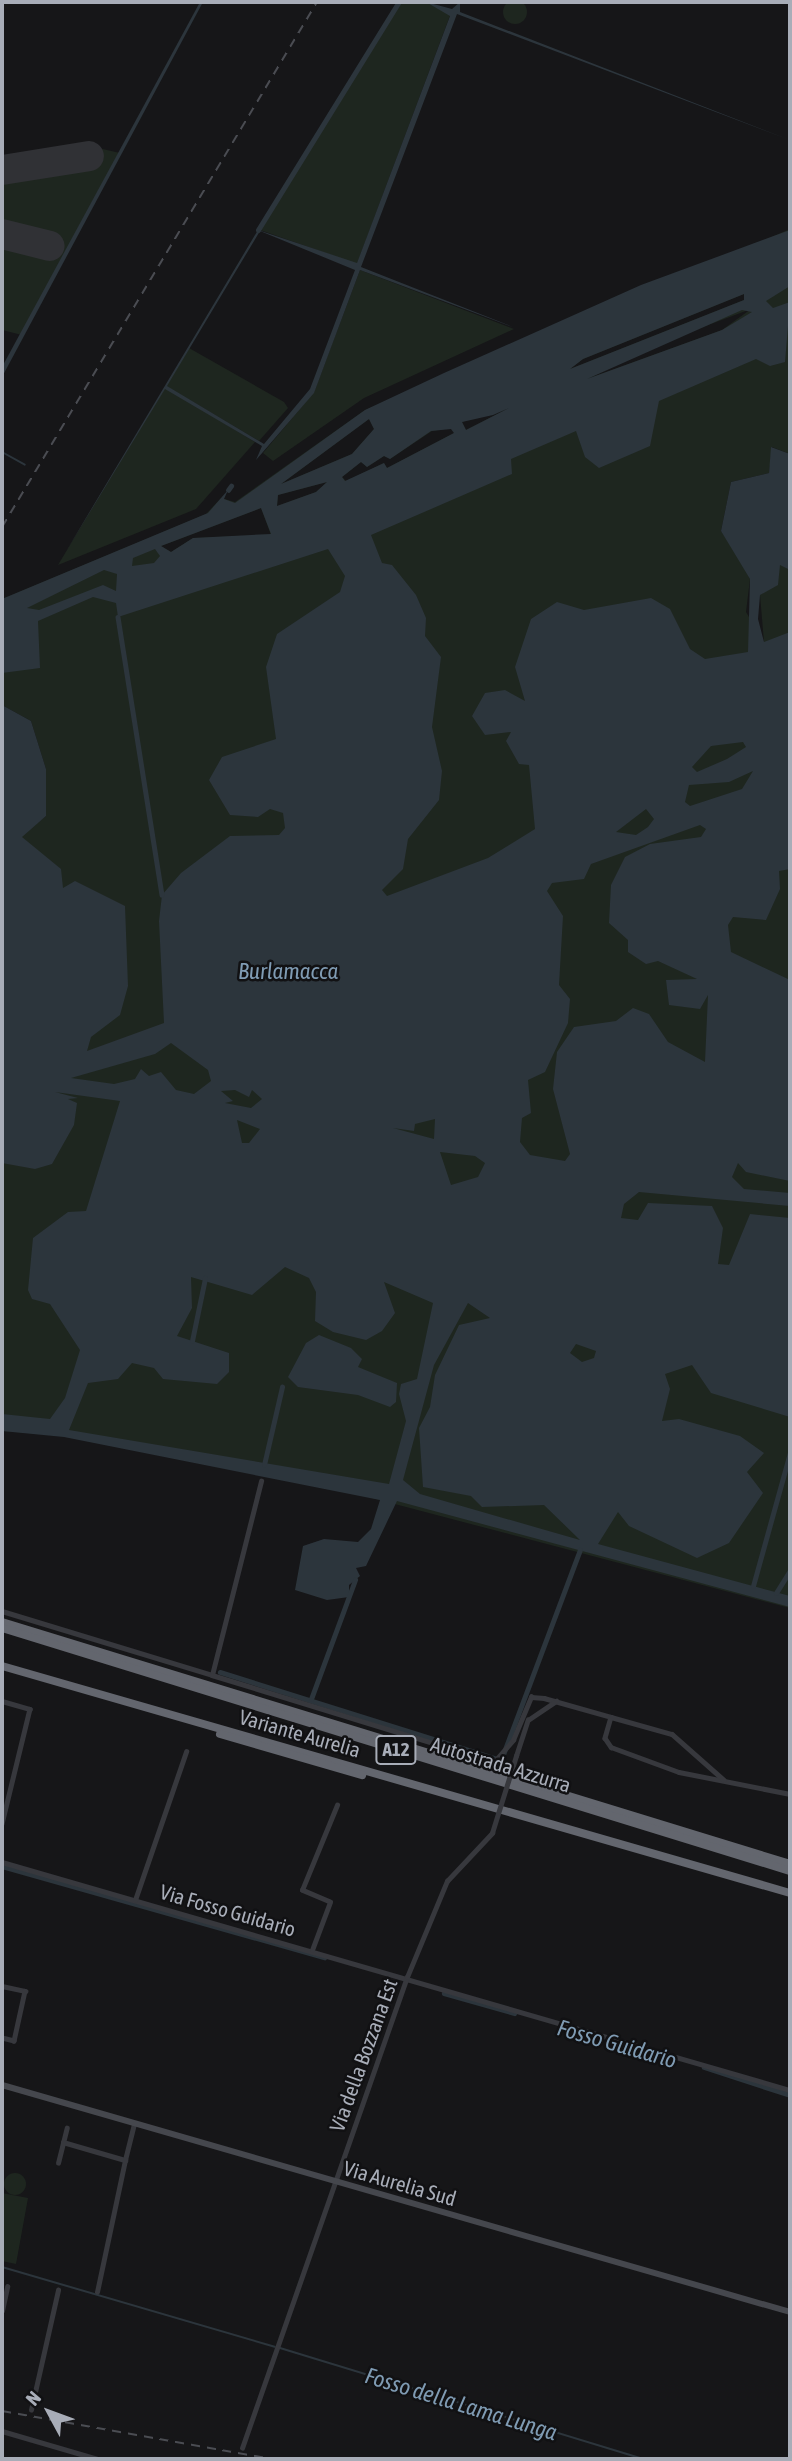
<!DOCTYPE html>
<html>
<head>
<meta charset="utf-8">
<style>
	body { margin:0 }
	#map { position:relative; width:792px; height:2461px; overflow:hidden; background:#161618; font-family:"Asap Condensed",sans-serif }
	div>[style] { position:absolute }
	.green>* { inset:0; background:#1e261f }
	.round { border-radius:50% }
	.water>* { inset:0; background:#2c353c }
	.stream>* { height:2px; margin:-1px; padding:0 1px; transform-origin:1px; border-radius:1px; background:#2c353c }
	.canal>* { height:4.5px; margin:-2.25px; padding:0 2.25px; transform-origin:2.25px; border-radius:2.25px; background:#2c353c }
	.runway>* { height:30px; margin:-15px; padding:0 15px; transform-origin:15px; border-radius:15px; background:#303135 }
	.street>* { height:4.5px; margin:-2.25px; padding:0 2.25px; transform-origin:2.25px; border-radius:2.25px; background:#37383d }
	.secondary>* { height:6px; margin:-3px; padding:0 3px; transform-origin:3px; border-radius:3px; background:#45474d }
	.highway>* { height:8px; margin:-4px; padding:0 4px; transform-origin:4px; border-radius:4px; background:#63666e }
	.rail>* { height:2px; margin-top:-1px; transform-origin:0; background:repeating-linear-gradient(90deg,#4a4c52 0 9px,transparent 0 16px) }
	.street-bridge>* { height:4.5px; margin:-2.25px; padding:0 2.25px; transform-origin:2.25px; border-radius:2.25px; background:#37383d }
	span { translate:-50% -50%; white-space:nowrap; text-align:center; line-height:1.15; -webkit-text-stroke:5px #111113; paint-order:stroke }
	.shield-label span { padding:2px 5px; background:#111113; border:2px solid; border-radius:5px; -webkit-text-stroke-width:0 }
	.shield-label { font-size:19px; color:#a8adb8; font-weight:700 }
	.street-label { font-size:21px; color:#a8adb8 }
	.water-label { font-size:23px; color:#7f9bb3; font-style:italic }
	.frame { position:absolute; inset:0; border:4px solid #a8adb8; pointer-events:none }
	.north { position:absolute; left:14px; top:2377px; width:70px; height:70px; -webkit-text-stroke:5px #111113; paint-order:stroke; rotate:311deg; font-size:19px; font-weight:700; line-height:28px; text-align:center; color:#a8adb8 }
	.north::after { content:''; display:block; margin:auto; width:24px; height:32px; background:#a8adb8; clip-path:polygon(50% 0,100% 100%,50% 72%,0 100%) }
</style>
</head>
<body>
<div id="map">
	<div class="green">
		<i class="round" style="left:503px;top:0;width:24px;height:24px"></i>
		<i style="clip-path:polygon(399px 2px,426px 2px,451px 13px,357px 264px,260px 230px)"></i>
		<i style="clip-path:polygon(85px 145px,120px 153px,22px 335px,2px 330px,2px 156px)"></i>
		<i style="clip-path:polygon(evenodd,790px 229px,790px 454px,772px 447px,769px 473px,731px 482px,721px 531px,742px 557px,750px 579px,746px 612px,764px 642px,760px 595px,780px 564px,790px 570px,790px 1608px,334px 1488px,56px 1435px,2px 1431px,2px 839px,21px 836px,46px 816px,46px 769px,31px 721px,2px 705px,2px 599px,206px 514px,221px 498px,235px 502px,365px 410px,790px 229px,744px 294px,744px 300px,570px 369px,583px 359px,744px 294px,790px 229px,751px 309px,722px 330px,587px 379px,671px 339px,751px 309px,790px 229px,509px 408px,466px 430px,462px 422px,508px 407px,509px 408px,790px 229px,369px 419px,374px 429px,352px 454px,281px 484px,369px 419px,790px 229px,451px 428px,454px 433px,387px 468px,384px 463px,346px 481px,342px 477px,361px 462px,367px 467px,384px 456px,390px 459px,432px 431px,451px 428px,790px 229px,327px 482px,316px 492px,277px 506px,278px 495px,327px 482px,790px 229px,261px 508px,271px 535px,193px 538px,171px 552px,161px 546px,261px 508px)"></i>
		<i style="clip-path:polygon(360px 270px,514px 329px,364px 398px,273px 461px,263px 453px,314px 392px)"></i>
		<i style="clip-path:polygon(189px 348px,284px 402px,288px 408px,259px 441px,166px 386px)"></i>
		<i style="clip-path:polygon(165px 387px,255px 442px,196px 509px,58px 565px)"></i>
		<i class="round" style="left:4px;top:2173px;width:22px;height:22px"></i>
		<i style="clip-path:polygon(2px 2193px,28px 2198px,16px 2264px,2px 2261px)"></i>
	</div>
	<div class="water">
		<i style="clip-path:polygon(200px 2px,203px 2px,2px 377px,2px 367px)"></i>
		<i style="clip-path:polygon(evenodd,426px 2px,452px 9px,460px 2px,460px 12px,790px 140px,457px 14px,361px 267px,513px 327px,360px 270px,314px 393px,256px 460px,262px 446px,165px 389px,65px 553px,258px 230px,357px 263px,450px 16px,426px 2px,260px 231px,355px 270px,310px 389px,264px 444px,167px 386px,260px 231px)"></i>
		<i style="clip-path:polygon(evenodd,790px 230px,790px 286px,766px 301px,773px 308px,790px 302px,785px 362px,770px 366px,756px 359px,659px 401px,650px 446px,599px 468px,585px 457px,576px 431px,511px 459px,512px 474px,371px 535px,382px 563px,392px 565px,416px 595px,426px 618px,425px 636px,441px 657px,432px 727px,442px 771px,439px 800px,408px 839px,403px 869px,382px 890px,387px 896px,488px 858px,535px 829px,529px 765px,519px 764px,506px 741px,511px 732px,485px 735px,472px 716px,485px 693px,505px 690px,525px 701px,515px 667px,531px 619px,557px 602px,584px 610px,651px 598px,670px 609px,690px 649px,705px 659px,748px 652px,750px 579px,721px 531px,731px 482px,769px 473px,771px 447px,790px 454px,790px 570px,780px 565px,778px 585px,760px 595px,758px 619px,764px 642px,790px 632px,790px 869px,779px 871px,780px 889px,766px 920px,733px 917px,728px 925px,731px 952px,790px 980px,790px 1181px,746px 1172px,738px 1163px,732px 1177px,744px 1189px,790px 1193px,790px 1206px,639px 1192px,624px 1204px,621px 1218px,638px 1220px,648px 1203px,712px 1206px,723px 1228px,718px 1264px,729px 1265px,750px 1214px,790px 1218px,790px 1417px,711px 1393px,692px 1365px,665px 1374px,670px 1389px,662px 1421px,679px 1419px,740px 1436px,764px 1453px,747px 1472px,763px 1493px,729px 1543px,697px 1558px,629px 1526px,618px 1512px,598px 1544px,790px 1596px,790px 1607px,397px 1501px,366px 1566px,356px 1568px,360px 1576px,349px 1585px,349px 1597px,327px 1600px,295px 1590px,303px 1546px,324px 1539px,358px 1542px,371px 1529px,380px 1500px,64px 1437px,2px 1431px,2px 1414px,50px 1419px,65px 1398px,80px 1350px,50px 1304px,32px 1299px,28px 1290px,33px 1238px,68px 1212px,86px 1211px,120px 1101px,55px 1092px,78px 1098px,68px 1099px,77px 1103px,74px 1125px,52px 1164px,35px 1169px,2px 1163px,2px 705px,31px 721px,46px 769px,46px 816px,22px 837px,61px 869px,63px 888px,75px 881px,125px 906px,128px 986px,120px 1015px,91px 1037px,87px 1051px,164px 1023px,159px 921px,162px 895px,181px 873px,230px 836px,279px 835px,285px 828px,283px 813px,270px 809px,258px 817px,230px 815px,209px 780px,222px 757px,276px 739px,266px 667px,277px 634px,340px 592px,345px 576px,328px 549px,118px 617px,116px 603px,93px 597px,38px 621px,40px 668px,2px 673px,2px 599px,208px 513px,228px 490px,224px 499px,235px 503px,365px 410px,444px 373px,641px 285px,790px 230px,744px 294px,744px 300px,570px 369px,583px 359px,744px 294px,790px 230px,742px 310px,752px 312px,722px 330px,587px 379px,742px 310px,790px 230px,509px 408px,466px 430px,462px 422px,493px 415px,509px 408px,790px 230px,369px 419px,374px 429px,352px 454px,281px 484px,369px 419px,790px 230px,451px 429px,454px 433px,387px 468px,384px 463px,345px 481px,342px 477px,361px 462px,367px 467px,384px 456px,390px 459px,431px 431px,451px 429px,790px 230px,327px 482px,316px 492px,277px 506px,278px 495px,327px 482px,790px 230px,261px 508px,271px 534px,193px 538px,171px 552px,161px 546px,261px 508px,790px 230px,155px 549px,160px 556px,154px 563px,132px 566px,133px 558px,155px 549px,790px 230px,104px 570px,117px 574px,116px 591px,103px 585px,39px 610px,27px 608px,104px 570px,790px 230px,743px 742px,746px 747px,727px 759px,697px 772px,692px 767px,711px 746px,743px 742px,790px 230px,753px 771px,742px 789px,690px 806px,685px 802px,689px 785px,729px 782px,753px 771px,790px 230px,646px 809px,654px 819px,648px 827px,636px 835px,616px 832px,646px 809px,790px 230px,700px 825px,706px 829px,701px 837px,650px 844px,625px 857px,611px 885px,609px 923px,628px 940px,628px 952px,646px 964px,658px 961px,697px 979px,666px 980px,669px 1005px,700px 1009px,708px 995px,705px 1062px,668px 1042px,649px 1014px,633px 1008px,616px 1021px,574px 1027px,557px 1052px,553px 1089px,570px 1154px,565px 1161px,530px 1155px,520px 1142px,522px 1118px,531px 1113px,528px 1080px,545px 1072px,568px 1023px,570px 999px,559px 985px,563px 916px,547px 891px,552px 883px,584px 879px,591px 864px,700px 825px,790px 230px,171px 1043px,208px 1070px,211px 1081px,194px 1094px,176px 1090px,161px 1072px,149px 1076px,141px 1069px,135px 1079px,114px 1084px,71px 1078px,155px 1054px,171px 1043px,790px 230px,235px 1090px,249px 1097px,252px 1090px,262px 1099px,251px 1108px,225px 1103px,233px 1101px,221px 1091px,235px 1090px,790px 230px,435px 1119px,434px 1139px,393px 1128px,414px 1131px,415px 1124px,435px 1119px,790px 230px,237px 1120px,260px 1129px,249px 1143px,242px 1143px,237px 1120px,790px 230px,440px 1152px,475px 1156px,485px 1163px,478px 1177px,451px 1185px,440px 1152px,790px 230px,285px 1267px,309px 1278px,316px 1292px,315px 1321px,333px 1332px,366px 1340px,382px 1331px,395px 1313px,384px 1282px,433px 1303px,417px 1379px,401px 1384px,399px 1394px,406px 1421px,389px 1484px,69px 1430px,88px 1383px,118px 1379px,132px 1363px,154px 1368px,163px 1379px,217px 1384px,229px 1372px,229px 1353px,177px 1336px,192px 1308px,191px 1277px,252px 1295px,285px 1267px,790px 230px,468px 1303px,490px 1318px,459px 1325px,435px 1375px,430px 1407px,419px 1428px,423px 1487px,471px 1496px,482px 1507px,544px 1505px,580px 1540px,420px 1494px,403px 1480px,434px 1365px,468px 1303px,790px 230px,576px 1344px,596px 1351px,594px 1358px,582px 1362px,570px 1353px,576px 1344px)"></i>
		<i style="clip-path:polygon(319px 1335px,351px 1348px,362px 1359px,358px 1367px,397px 1383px,396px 1402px,390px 1407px,358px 1395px,298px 1387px,288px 1377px,306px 1343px)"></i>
	</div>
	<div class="stream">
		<i style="left:2px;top:452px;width:26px;rotate:29deg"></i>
		<i style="left:2px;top:2267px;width:284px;rotate:16.3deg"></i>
		<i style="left:280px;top:2348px;width:379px;rotate:17deg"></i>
	</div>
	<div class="canal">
		<i style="left:258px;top:230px;width:268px;rotate:-58.3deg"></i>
		<i style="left:228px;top:490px;width:5px;rotate:-53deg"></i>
		<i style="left:118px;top:617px;width:281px;rotate:81deg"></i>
		<i style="left:192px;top:1341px;width:64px;rotate:-78.3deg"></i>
		<i style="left:264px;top:1465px;width:80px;rotate:-77deg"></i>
		<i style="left:753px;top:1586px;width:138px;rotate:-74.5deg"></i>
		<i style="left:776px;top:1593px;width:26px;rotate:-58deg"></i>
		<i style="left:220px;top:1672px;width:294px;rotate:17.4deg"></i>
		<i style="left:501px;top:1760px;width:224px;rotate:-69.4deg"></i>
		<i style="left:311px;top:1699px;width:127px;rotate:-69.7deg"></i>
		<i style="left:2px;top:1866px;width:335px;rotate:15.8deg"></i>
		<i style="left:444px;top:1993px;width:73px;rotate:15.9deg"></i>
		<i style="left:704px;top:2067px;width:90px;rotate:18deg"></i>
	</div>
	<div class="runway">
		<i style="left:2px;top:170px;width:88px;rotate:-9.1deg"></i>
		<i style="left:2px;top:234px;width:49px;rotate:14deg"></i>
	</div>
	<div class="street">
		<i style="left:2px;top:1611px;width:220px;rotate:16.9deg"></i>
		<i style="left:212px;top:1675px;width:200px;rotate:-75.8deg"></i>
		<i style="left:212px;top:1675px;width:295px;rotate:17.1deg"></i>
		<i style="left:494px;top:1762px;width:29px;rotate:-49deg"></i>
		<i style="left:513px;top:1740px;width:47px;rotate:-67.3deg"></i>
		<i style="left:531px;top:1697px;width:13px;rotate:4deg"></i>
		<i style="left:544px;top:1698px;width:70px;rotate:15.8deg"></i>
		<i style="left:611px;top:1717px;width:22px;rotate:106deg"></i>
		<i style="left:605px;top:1738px;width:11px;rotate:56deg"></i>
		<i style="left:611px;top:1747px;width:72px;rotate:20.2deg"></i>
		<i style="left:679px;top:1772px;width:113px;rotate:11.2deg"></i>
		<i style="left:2px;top:1701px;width:29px;rotate:16deg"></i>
		<i style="left:30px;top:1709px;width:118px;rotate:103.7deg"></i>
		<i style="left:611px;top:1717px;width:63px;rotate:15.6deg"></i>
		<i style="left:672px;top:1734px;width:69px;rotate:41.5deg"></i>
		<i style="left:516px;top:1756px;width:38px;rotate:-72deg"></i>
		<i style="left:528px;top:1720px;width:34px;rotate:-34deg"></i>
		<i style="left:2px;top:1862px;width:820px;rotate:16.14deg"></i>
		<i style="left:135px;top:1900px;width:157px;rotate:-71deg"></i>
		<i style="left:312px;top:1950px;width:51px;rotate:-69.4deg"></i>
		<i style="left:330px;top:1902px;width:30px;rotate:-157deg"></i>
		<i style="left:302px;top:1890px;width:92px;rotate:-67.6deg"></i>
		<i style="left:2px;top:1986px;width:24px;rotate:12deg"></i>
		<i style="left:25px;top:1991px;width:51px;rotate:102.4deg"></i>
		<i style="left:14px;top:2041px;width:12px;rotate:-166deg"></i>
		<i style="left:63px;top:2142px;width:65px;rotate:16.2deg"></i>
		<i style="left:125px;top:2160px;width:37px;rotate:-76deg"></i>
		<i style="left:58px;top:2163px;width:36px;rotate:-76deg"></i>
		<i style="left:97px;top:2292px;width:135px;rotate:-78deg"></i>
		<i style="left:2px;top:2311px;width:25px;rotate:-78deg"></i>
		<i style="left:31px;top:2410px;width:123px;rotate:-77.3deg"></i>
		<i style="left:2px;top:2431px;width:100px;rotate:16.3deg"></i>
		<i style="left:242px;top:2448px;width:499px;rotate:-70.7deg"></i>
		<i style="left:407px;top:1977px;width:104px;rotate:-67.4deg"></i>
		<i style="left:447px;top:1881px;width:66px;rotate:-46.8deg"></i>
	</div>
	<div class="secondary">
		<i style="left:2px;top:2085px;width:820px;rotate:16.07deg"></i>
	</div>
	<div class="highway">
		<i style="left:2px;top:1622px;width:824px;rotate:17.07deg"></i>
		<i style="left:2px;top:1628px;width:825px;rotate:17.14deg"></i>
		<i style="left:2px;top:1666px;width:820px;rotate:16.07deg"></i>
		<i style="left:220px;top:1734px;width:148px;rotate:16.1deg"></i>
	</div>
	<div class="rail">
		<i style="left:2px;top:527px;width:612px;rotate:-59.04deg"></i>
		<i style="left:2px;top:2411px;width:274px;rotate:10.1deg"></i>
	</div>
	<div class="street-bridge">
		<i style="left:492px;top:1833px;width:81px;rotate:-72.7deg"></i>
	</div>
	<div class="shield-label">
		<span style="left:396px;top:1750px">A12</span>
	</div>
	<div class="street-label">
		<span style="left:300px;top:1733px;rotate:16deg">Variante Aurelia</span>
		<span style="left:501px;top:1764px;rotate:17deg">Autostrada Azzurra</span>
		<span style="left:228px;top:1910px;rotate:16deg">Via Fosso Guidario</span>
		<span style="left:363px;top:2055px;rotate:-70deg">Via della Bozzana Est</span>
		<span style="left:400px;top:2183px;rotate:16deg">Via Aurelia Sud</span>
	</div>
	<div class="water-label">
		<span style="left:288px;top:971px">Burlamacca</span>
		<span style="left:617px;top:2044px;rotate:16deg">Fosso Guidario</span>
		<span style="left:461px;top:2404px;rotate:17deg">Fosso della Lama Lunga</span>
	</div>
	<div class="frame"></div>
	<div class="north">N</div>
</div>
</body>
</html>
